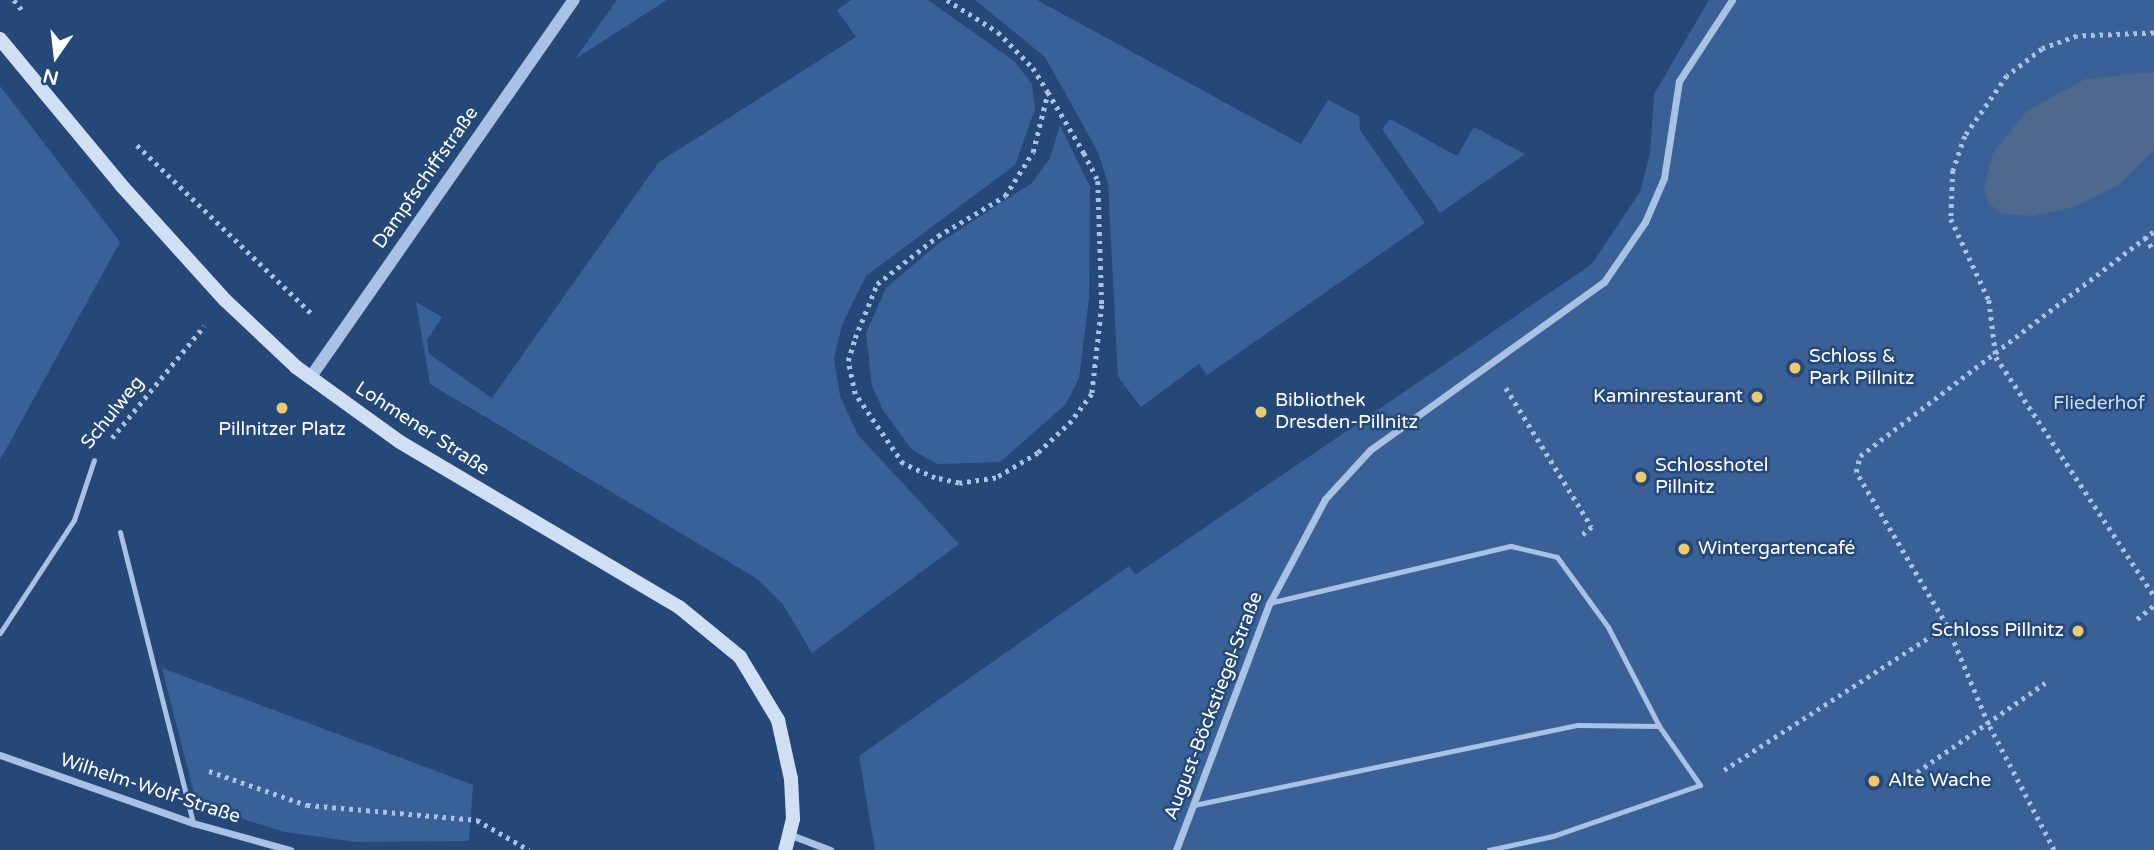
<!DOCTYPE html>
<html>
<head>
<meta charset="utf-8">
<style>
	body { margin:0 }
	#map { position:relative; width:2154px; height:850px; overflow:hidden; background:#254879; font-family:"Varela Round",sans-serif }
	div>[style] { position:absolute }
	.green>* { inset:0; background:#396197 }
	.water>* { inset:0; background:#4f688d }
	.path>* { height:4.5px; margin-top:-2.25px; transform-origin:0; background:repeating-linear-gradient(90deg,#a8c1e4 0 3.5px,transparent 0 8.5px) }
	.service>* { height:5px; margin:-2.5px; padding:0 2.5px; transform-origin:2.5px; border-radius:2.5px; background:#a8c1e4 }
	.minor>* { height:7px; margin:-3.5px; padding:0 3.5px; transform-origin:3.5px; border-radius:3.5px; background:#a8c1e4 }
	.tertiary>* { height:12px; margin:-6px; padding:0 6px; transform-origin:6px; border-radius:6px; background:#a8c1e4 }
	.secondary>* { height:14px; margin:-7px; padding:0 7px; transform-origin:7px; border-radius:7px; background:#d1dff4 }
	.dots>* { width:19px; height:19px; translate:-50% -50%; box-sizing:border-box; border:4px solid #254879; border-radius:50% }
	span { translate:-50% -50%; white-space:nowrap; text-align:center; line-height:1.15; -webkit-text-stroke:5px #254879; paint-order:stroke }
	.street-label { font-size:19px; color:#fff }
	.poi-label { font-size:19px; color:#fff }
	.left { translate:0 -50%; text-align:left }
	.right { translate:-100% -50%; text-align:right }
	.park-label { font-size:19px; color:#cadcf3 }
	.north { position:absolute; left:21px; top:21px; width:70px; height:70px; -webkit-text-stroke:5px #254879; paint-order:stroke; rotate:194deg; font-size:19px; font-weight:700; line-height:28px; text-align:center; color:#fff }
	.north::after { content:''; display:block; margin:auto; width:24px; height:32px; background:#fff; clip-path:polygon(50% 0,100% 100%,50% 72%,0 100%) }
</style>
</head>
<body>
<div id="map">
	<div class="green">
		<i style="clip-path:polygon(617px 0,667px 0,575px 59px)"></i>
		<i style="clip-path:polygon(851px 0,928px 0,1014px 61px,1032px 84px,1035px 109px,1015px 165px,866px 276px,842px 325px,834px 358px,840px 396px,858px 435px,959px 544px,812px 653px,782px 603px,756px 578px,430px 384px,416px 302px,442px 317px,427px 340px,429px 354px,492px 398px,659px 162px,856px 37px,837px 10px)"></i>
		<i style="clip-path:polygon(975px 0,1037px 0,1301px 144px,1328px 100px,1359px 116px,1360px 130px,1425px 223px,1207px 375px,1199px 364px,1141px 407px,1118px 377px,1108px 183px,1098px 152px,1045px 57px)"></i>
		<i style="clip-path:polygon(1709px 0,2154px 0,2154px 850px,875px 850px,859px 756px,1129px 566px,1135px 575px,1592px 264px,1640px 192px,1650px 154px,1654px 94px)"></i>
		<i style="clip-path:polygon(0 86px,120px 242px,0 460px)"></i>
		<i style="clip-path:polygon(1390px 119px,1457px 156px,1474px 127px,1525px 154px,1440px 213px,1382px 129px)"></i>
		<i style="clip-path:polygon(1060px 125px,1090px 187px,1089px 298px,1079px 378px,1066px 404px,1000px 462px,938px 464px,912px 450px,883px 410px,872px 386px,866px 333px,886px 288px,939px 243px,1032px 183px,1050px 158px)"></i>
		<i style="clip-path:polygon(162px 668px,473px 785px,469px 841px,356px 842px,285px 832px,197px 805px)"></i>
	</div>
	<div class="water">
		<i style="clip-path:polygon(2154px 72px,2154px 150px,2120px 184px,2074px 207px,2033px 216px,2000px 213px,1988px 202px,1984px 188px,1993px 153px,2027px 111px,2085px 79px)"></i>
	</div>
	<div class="path">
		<i style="left:14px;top:0;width:13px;rotate:51deg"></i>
		<i style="left:947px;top:0;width:60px;rotate:32.1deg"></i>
		<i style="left:998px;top:32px;width:50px;rotate:45.8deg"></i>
		<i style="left:1033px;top:68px;width:28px;rotate:58deg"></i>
		<i style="left:1048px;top:92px;width:71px;rotate:59.5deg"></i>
		<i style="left:1084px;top:153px;width:31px;rotate:63deg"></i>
		<i style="left:1098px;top:181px;width:124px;rotate:88.2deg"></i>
		<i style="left:1102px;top:305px;width:90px;rotate:96.4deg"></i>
		<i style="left:1092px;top:394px;width:34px;rotate:127deg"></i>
		<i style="left:1072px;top:421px;width:47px;rotate:136.7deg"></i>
		<i style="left:1038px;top:453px;width:49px;rotate:149.2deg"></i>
		<i style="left:996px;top:478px;width:37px;rotate:172deg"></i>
		<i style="left:959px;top:483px;width:25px;rotate:-168deg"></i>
		<i style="left:935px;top:478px;width:35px;rotate:-156deg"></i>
		<i style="left:903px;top:464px;width:85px;rotate:-124.4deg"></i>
		<i style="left:855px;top:394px;width:34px;rotate:-102deg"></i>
		<i style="left:848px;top:361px;width:24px;rotate:-73deg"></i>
		<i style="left:855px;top:338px;width:58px;rotate:-67.8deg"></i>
		<i style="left:877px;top:284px;width:78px;rotate:-38.2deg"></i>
		<i style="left:938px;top:236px;width:78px;rotate:-30.8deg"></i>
		<i style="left:1005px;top:196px;width:52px;rotate:-57.5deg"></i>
		<i style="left:1033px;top:152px;width:62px;rotate:-76deg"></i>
		<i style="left:2154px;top:33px;width:77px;rotate:177.8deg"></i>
		<i style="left:2077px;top:36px;width:37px;rotate:160deg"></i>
		<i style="left:2042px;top:49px;width:44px;rotate:142.4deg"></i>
		<i style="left:2007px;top:76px;width:73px;rotate:125deg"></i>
		<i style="left:1965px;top:136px;width:36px;rotate:109deg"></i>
		<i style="left:1953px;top:170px;width:49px;rotate:92.3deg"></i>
		<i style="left:1951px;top:219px;width:89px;rotate:64.9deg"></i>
		<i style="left:1989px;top:300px;width:57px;rotate:83deg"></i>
		<i style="left:1996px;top:357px;width:287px;rotate:56.5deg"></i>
		<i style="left:137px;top:145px;width:246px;rotate:44deg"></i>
		<i style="left:2145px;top:237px;width:17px;rotate:57deg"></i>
		<i style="left:1506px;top:388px;width:163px;rotate:58.3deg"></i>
		<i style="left:1592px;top:527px;width:17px;rotate:140deg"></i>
		<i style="left:112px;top:438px;width:145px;rotate:-50.6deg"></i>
		<i style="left:2137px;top:619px;width:22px;rotate:-39deg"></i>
		<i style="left:1724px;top:770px;width:265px;rotate:-32.9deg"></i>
		<i style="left:209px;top:771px;width:104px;rotate:19.1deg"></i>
		<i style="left:307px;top:805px;width:171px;rotate:5deg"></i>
		<i style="left:477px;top:820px;width:60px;rotate:30deg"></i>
		<i style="left:1917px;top:772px;width:156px;rotate:-34.8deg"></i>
		<i style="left:2054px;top:850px;width:142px;rotate:-117.6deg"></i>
		<i style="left:1988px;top:724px;width:106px;rotate:-112.7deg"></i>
		<i style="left:1947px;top:626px;width:179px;rotate:-120.6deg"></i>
		<i style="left:1856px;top:472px;width:16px;rotate:-76deg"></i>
		<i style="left:1860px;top:456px;width:370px;rotate:-37.4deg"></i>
	</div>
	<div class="service">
		<i style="left:120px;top:532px;width:300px;rotate:75.9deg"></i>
		<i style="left:1269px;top:603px;width:249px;rotate:-13.3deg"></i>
		<i style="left:1511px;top:546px;width:47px;rotate:13.4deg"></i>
		<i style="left:1557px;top:557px;width:87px;rotate:53.9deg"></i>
		<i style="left:1608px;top:627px;width:111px;rotate:62.7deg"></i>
		<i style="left:0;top:633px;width:135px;rotate:-56.8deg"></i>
		<i style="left:74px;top:520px;width:63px;rotate:-71.6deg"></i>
		<i style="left:1194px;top:805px;width:392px;rotate:-11.8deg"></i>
		<i style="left:1578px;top:725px;width:81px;rotate:0.7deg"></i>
		<i style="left:1659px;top:726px;width:72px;rotate:55.2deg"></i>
		<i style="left:1700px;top:785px;width:156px;rotate:160.9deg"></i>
		<i style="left:1553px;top:836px;width:66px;rotate:167.7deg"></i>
	</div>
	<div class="minor">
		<i style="left:0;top:755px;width:205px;rotate:19.4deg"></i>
		<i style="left:193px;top:823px;width:101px;rotate:15.6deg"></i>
		<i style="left:791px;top:835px;width:42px;rotate:21deg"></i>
		<i style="left:1176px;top:850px;width:263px;rotate:-69.3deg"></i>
		<i style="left:1269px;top:604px;width:119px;rotate:-61.9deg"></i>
		<i style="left:1325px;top:499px;width:67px;rotate:-47.4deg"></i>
		<i style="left:1370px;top:450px;width:288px;rotate:-35.7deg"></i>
		<i style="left:1604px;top:282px;width:73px;rotate:-55.7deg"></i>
		<i style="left:1645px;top:222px;width:48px;rotate:-66.6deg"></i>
		<i style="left:1664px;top:178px;width:98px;rotate:-81.2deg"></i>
		<i style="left:1679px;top:81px;width:97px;rotate:-56.8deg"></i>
	</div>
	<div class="tertiary">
		<i style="left:310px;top:378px;width:461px;rotate:-55.1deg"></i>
	</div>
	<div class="secondary">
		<i style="left:0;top:39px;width:190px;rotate:50.3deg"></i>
		<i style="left:121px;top:185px;width:155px;rotate:47.9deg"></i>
		<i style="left:225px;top:300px;width:98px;rotate:43.3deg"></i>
		<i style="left:296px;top:367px;width:128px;rotate:35.8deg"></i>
		<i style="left:400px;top:442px;width:324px;rotate:30.6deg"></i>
		<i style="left:679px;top:607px;width:79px;rotate:39.3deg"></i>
		<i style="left:740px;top:657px;width:74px;rotate:58.9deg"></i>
		<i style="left:778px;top:720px;width:60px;rotate:77.6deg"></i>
		<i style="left:791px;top:779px;width:40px;rotate:87.1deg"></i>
		<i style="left:793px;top:819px;width:32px;rotate:104deg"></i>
	</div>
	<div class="dots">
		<i style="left:1795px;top:368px;background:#edcb6d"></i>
		<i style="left:1757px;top:397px;background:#edcb6d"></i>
		<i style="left:282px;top:408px;background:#edcb6d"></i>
		<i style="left:1261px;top:412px;background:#edcb6d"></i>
		<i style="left:1641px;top:477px;background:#edcb6d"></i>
		<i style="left:1684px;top:549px;background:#edcb6d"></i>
		<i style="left:2078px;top:631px;background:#edcb6d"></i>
		<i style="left:1874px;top:781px;background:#edcb6d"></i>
	</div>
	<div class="street-label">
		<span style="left:426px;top:178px;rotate:-55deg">Dampfschiffstraße</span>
		<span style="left:113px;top:413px;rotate:-51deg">Schulweg</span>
		<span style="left:422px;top:429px;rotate:33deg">Lohmener Straße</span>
		<span style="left:1214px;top:706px;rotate:-69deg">August-Böckstiegel-Straße</span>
		<span style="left:150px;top:789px;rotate:18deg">Wilhelm-Wolf-Straße</span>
	</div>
	<div class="poi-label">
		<span class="left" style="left:1809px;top:368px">Schloss &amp;<br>Park Pillnitz</span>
		<span class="right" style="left:1743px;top:397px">Kaminrestaurant</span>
		<span class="left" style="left:1275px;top:412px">Bibliothek<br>Dresden-Pillnitz</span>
		<span style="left:282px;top:430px">Pillnitzer Platz</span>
		<span class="left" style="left:1655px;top:477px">Schlosshotel<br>Pillnitz</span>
		<span class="left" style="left:1698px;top:549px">Wintergartencafé</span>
		<span class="right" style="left:2064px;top:631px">Schloss Pillnitz</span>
		<span class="left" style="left:1888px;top:781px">Alte Wache</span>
	</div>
	<div class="park-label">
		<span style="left:2099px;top:404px">Fliederhof</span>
	</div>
	<div class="north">N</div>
</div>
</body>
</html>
